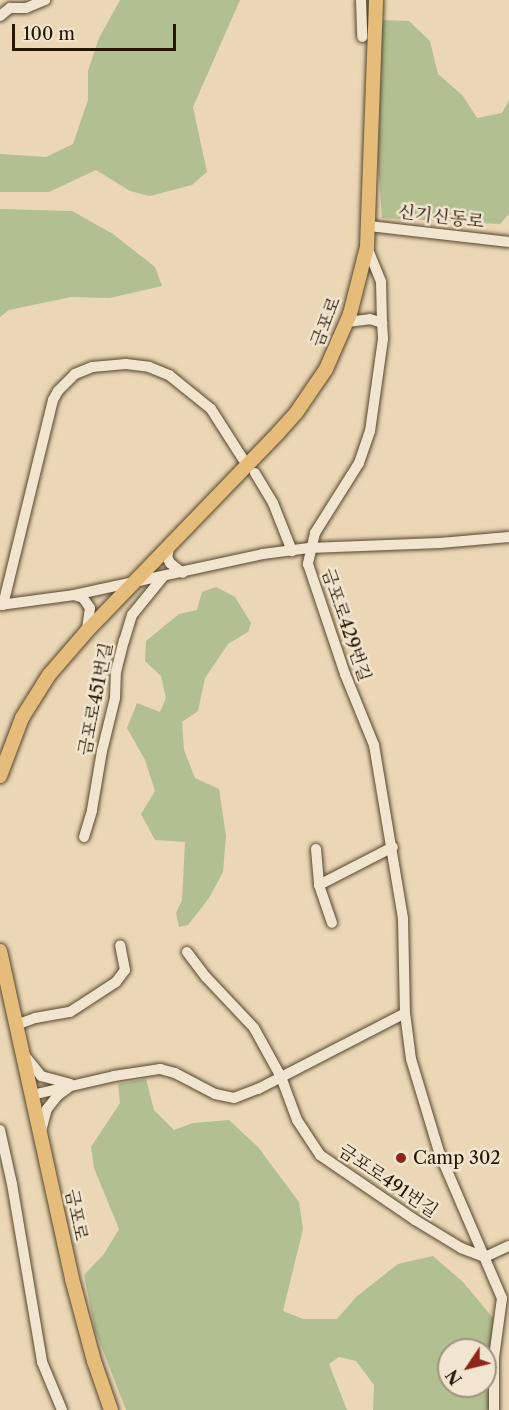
<!DOCTYPE html>
<html>
<head>
<meta charset="utf-8">
<style>
	body { margin:0 }
	#map { position:relative; width:509px; height:1410px; overflow:hidden; background:#ebd7b5; font-family:"Libre Caslon Text","Noto Serif KR",serif }
	div>[style] { position:absolute }
	.green>* { inset:0; background:#b2bf91 }
	.roads { filter:drop-shadow(0 0 2px #56462d) drop-shadow(0 0 2px #56462d) }
	.minor>* { height:10px; margin:-5px; padding:0 5px; transform-origin:5px; border-radius:5px; background:#f2e5cf }
	.major>* { height:14px; margin:-7px; padding:0 7px; transform-origin:7px; border-radius:7px; background:#e6bc7a }
	.dots>* { width:16px; height:16px; translate:-50% -50%; box-sizing:border-box; border:3px solid #f2e5cf; border-radius:50% }
	span { translate:-50% -50%; white-space:nowrap; text-align:center; line-height:1.15; -webkit-text-stroke:5px #f2e5cf; paint-order:stroke }
	.street-label { font-size:18px; color:#251600 }
	.poi-label { font-size:18px; color:#251600 }
	.left { translate:0 -50%; text-align:left }
	.north { position:absolute; left:437px; top:1338px; width:60px; height:60px; box-sizing:border-box; background:#f2e5cf; border:2px solid #a0927c; border-radius:50%; rotate:235deg; font-size:16px; font-weight:700; line-height:24px; text-align:center; color:#251600 }
	.north::after { content:''; display:block; margin:auto; width:21px; height:27px; background:#8f2418; clip-path:polygon(50% 0,100% 100%,50% 72%,0 100%) }
	.scale { position:absolute; left:12px; top:24px; width:164px; height:27px; box-sizing:border-box; border:3px solid #251600; border-top:0; padding-left:8px; font-size:18px; line-height:21px; white-space:nowrap; color:#251600; -webkit-text-stroke:4px #f2e5cf; paint-order:stroke }
</style>
</head>
<body>
<div id="map">
	<div class="green">
		<i style="clip-path:polygon(120px 0,240px 0,193px 107px,207px 172px,192px 185px,150px 196px,130px 191px,96px 170px,49px 192px,0 192px,0 154px,46px 157px,73px 144px,88px 100px,88px 71px,99px 38px)"></i>
		<i style="clip-path:polygon(382px 20px,409px 21px,430px 41px,438px 74px,463px 96px,477px 118px,502px 113px,509px 100px,509px 214px,500px 224px,382px 218px,378px 162px)"></i>
		<i style="clip-path:polygon(0 209px,72px 211px,113px 234px,155px 267px,162px 286px,110px 298px,71px 297px,9px 310px,0 317px)"></i>
		<i style="clip-path:polygon(216px 587px,235px 597px,251px 623px,248px 632px,228px 644px,205px 678px,198px 711px,182px 722px,184px 750px,195px 778px,219px 789px,226px 836px,223px 872px,209px 898px,188px 925px,179px 927px,176px 913px,182px 900px,185px 842px,155px 840px,141px 814px,155px 791px,145px 760px,127px 728px,137px 703px,160px 712px,166px 698px,161px 676px,145px 661px,146px 641px,179px 614px,197px 610px,202px 592px)"></i>
		<i style="clip-path:polygon(evenodd,146px 1079px,154px 1110px,174px 1130px,193px 1123px,229px 1120px,258px 1147px,299px 1202px,303px 1229px,283px 1311px,303px 1319px,337px 1319px,356px 1297px,398px 1264px,433px 1256px,463px 1282px,493px 1318px,492px 1410px,373px 1410px,374px 1385px,356px 1361px,339px 1357px,329px 1364px,347px 1410px,126px 1410px,95px 1330px,84px 1275px,104px 1254px,119px 1229px,94px 1168px,91px 1147px,120px 1103px,118px 1084px,146px 1079px,449px 1350px,485px 1350px,485px 1386px,449px 1386px,449px 1350px)"></i>
	</div>
	<div class="roads">
		<div class="minor">
			<i style="left:361px;top:0;width:37px;rotate:88deg"></i>
			<i style="left:0;top:16px;width:13px;rotate:-39deg"></i>
			<i style="left:10px;top:8px;width:16px"></i>
			<i style="left:26px;top:8px;width:21px;rotate:-23deg"></i>
			<i style="left:369px;top:226px;width:141px;rotate:6.5deg"></i>
			<i style="left:367px;top:247px;width:38px;rotate:68deg"></i>
			<i style="left:381px;top:282px;width:41px;rotate:88.6deg"></i>
			<i style="left:382px;top:323px;width:16px;rotate:86deg"></i>
			<i style="left:383px;top:339px;width:93px;rotate:98deg"></i>
			<i style="left:370px;top:431px;width:34px;rotate:109deg"></i>
			<i style="left:359px;top:463px;width:83px;rotate:122.2deg"></i>
			<i style="left:315px;top:533px;width:32px;rotate:103deg"></i>
			<i style="left:308px;top:564px;width:116px;rotate:71.4deg"></i>
			<i style="left:345px;top:674px;width:77px;rotate:67.8deg"></i>
			<i style="left:374px;top:745px;width:176px;rotate:80.5deg"></i>
			<i style="left:403px;top:919px;width:94px;rotate:88.8deg"></i>
			<i style="left:405px;top:1013px;width:46px;rotate:82.6deg"></i>
			<i style="left:411px;top:1059px;width:97px;rotate:73.2deg"></i>
			<i style="left:439px;top:1152px;width:159px;rotate:66.7deg"></i>
			<i style="left:502px;top:1298px;width:60px;rotate:97.7deg"></i>
			<i style="left:494px;top:1357px;width:53px;rotate:90deg"></i>
			<i style="left:347px;top:322px;width:23px;rotate:-7deg"></i>
			<i style="left:370px;top:319px;width:13px;rotate:18deg"></i>
			<i style="left:255px;top:473px;width:35px;rotate:59deg"></i>
			<i style="left:273px;top:503px;width:52px;rotate:68.4deg"></i>
			<i style="left:170px;top:545px;width:12px;rotate:104deg"></i>
			<i style="left:167px;top:557px;width:7px;rotate:63deg"></i>
			<i style="left:170px;top:563px;width:16px;rotate:38deg"></i>
			<i style="left:74px;top:595px;width:9px;rotate:18deg"></i>
			<i style="left:83px;top:598px;width:12px;rotate:55deg"></i>
			<i style="left:90px;top:608px;width:22px;rotate:98deg"></i>
			<i style="left:0;top:605px;width:75px;rotate:-7.7deg"></i>
			<i style="left:74px;top:595px;width:193px;rotate:-12.2deg"></i>
			<i style="left:263px;top:554px;width:46px;rotate:-7.4deg"></i>
			<i style="left:309px;top:548px;width:131px;rotate:-2.2deg"></i>
			<i style="left:440px;top:543px;width:69px;rotate:-5deg"></i>
			<i style="left:3px;top:605px;width:211px;rotate:-76.3deg"></i>
			<i style="left:53px;top:400px;width:10px;rotate:-61deg"></i>
			<i style="left:58px;top:391px;width:24px;rotate:-45deg"></i>
			<i style="left:75px;top:374px;width:18px;rotate:-22deg"></i>
			<i style="left:92px;top:367px;width:34px;rotate:-5deg"></i>
			<i style="left:126px;top:364px;width:23px;rotate:7deg"></i>
			<i style="left:149px;top:367px;width:22px;rotate:22deg"></i>
			<i style="left:169px;top:375px;width:54px;rotate:39deg"></i>
			<i style="left:211px;top:409px;width:59px;rotate:57.4deg"></i>
			<i style="left:84px;top:837px;width:28px;rotate:-73deg"></i>
			<i style="left:92px;top:810px;width:60px;rotate:-80.4deg"></i>
			<i style="left:102px;top:751px;width:55px;rotate:-76.2deg"></i>
			<i style="left:115px;top:698px;width:26px;rotate:-88deg"></i>
			<i style="left:116px;top:672px;width:32px;rotate:-76deg"></i>
			<i style="left:124px;top:641px;width:27px;rotate:-73deg"></i>
			<i style="left:132px;top:615px;width:49px;rotate:-50.8deg"></i>
			<i style="left:316px;top:849px;width:36px;rotate:85deg"></i>
			<i style="left:319px;top:885px;width:83px;rotate:-27.2deg"></i>
			<i style="left:319px;top:885px;width:40px;rotate:71.1deg"></i>
			<i style="left:187px;top:952px;width:31px;rotate:53deg"></i>
			<i style="left:206px;top:977px;width:70px;rotate:46.7deg"></i>
			<i style="left:254px;top:1028px;width:56px;rotate:61.1deg"></i>
			<i style="left:281px;top:1077px;width:46px;rotate:69.6deg"></i>
			<i style="left:297px;top:1120px;width:42px;rotate:56.7deg"></i>
			<i style="left:320px;top:1155px;width:115px;rotate:34.4deg"></i>
			<i style="left:415px;top:1220px;width:54px;rotate:31.3deg"></i>
			<i style="left:461px;top:1248px;width:26px;rotate:21deg"></i>
			<i style="left:16px;top:1025px;width:20px;rotate:-20deg"></i>
			<i style="left:35px;top:1018px;width:36px;rotate:-10deg"></i>
			<i style="left:70px;top:1012px;width:55px;rotate:-33.1deg"></i>
			<i style="left:116px;top:982px;width:15px;rotate:-53deg"></i>
			<i style="left:125px;top:970px;width:25px;rotate:-101deg"></i>
			<i style="left:25px;top:1056px;width:26px;rotate:51deg"></i>
			<i style="left:41px;top:1076px;width:30px;rotate:15deg"></i>
			<i style="left:32px;top:1095px;width:84px;rotate:-13deg"></i>
			<i style="left:114px;top:1076px;width:47px;rotate:-8.7deg"></i>
			<i style="left:160px;top:1069px;width:16px;rotate:15deg"></i>
			<i style="left:175px;top:1073px;width:45px;rotate:27.7deg"></i>
			<i style="left:215px;top:1094px;width:19px;rotate:12deg"></i>
			<i style="left:234px;top:1098px;width:26px;rotate:-21deg"></i>
			<i style="left:258px;top:1089px;width:165px;rotate:-27.3deg"></i>
			<i style="left:0;top:1130px;width:55px;rotate:77.5deg"></i>
			<i style="left:12px;top:1184px;width:181px;rotate:80.4deg"></i>
			<i style="left:42px;top:1362px;width:52px;rotate:67.4deg"></i>
			<i style="left:41px;top:1131px;width:23px;rotate:-75deg"></i>
			<i style="left:47px;top:1109px;width:16px;rotate:-52deg"></i>
			<i style="left:57px;top:1096px;width:14px;rotate:-36deg"></i>
			<i style="left:485px;top:1257px;width:26px;rotate:-25deg"></i>
		</div>
		<div class="major">
			<i style="left:0;top:776px;width:62px;rotate:-69.2deg"></i>
			<i style="left:22px;top:718px;width:51px;rotate:-57.9deg"></i>
			<i style="left:49px;top:675px;width:58px;rotate:-49.2deg"></i>
			<i style="left:87px;top:631px;width:275px;rotate:-46deg"></i>
			<i style="left:278px;top:433px;width:27px;rotate:-48deg"></i>
			<i style="left:296px;top:413px;width:53px;rotate:-55.7deg"></i>
			<i style="left:326px;top:369px;width:60px;rotate:-66.4deg"></i>
			<i style="left:350px;top:314px;width:69px;rotate:-75.8deg"></i>
			<i style="left:367px;top:247px;width:247px;rotate:-87.9deg"></i>
			<i style="left:0;top:951px;width:336px;rotate:77.6deg"></i>
			<i style="left:72px;top:1279px;width:85px;rotate:75deg"></i>
			<i style="left:94px;top:1361px;width:52px;rotate:70.9deg"></i>
		</div>
	</div>
	<div class="dots">
		<i style="left:401px;top:1158px;background:#8f2418"></i>
	</div>
	<div class="street-label">
		<span style="left:441px;top:217px;rotate:7deg">신기신동로</span>
		<span style="left:326px;top:322px;rotate:-69deg">금포로</span>
		<span style="left:346px;top:625px;rotate:71deg">금포로429번길</span>
		<span style="left:96px;top:699px;rotate:-79deg">금포로451번길</span>
		<span style="left:388px;top:1181px;rotate:34deg">금포로491번길</span>
		<span style="left:76px;top:1215px;rotate:78deg">금포로</span>
	</div>
	<div class="poi-label">
		<span class="left" style="left:413px;top:1158px">Camp 302</span>
	</div>
	<div class="north">N</div>
	<div class="scale">100 m</div>
</div>
</body>
</html>
